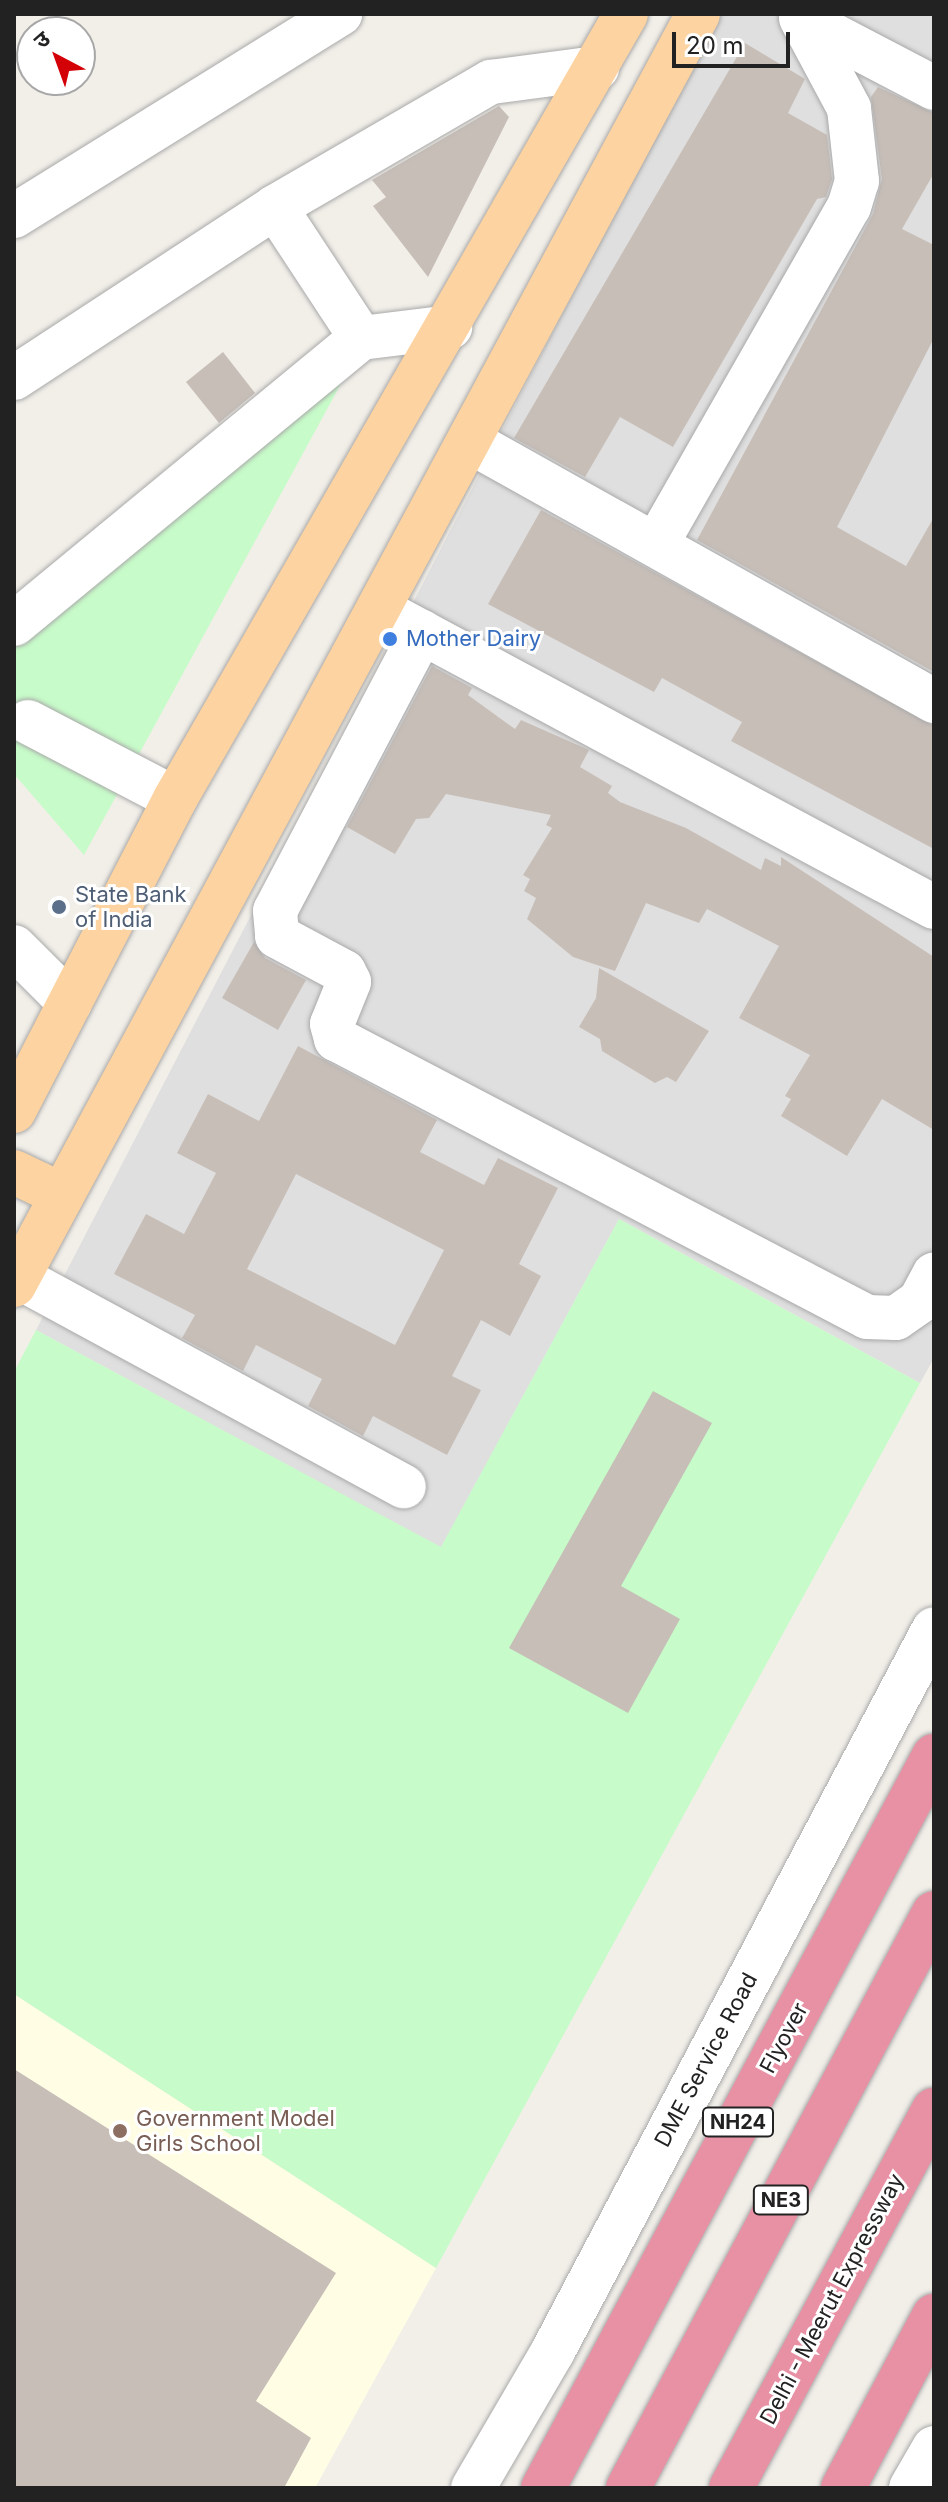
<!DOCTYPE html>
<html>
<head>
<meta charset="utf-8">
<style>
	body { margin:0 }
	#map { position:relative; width:948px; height:2502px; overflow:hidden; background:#f2efe9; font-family:Inter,"Noto Sans Devanagari",sans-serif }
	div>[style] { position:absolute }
	.residential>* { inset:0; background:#e0dfdf }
	.education>* { inset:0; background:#fffee5 }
	.park>* { inset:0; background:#c7fbc9 }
	.building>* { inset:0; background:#c7beb8 }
	.roads { filter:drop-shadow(0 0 2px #a9a9a9) drop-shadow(0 0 2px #a9a9a9) }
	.minor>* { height:44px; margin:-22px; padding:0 22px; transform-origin:22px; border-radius:22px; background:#fff }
	.major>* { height:44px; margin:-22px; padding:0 22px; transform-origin:22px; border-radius:22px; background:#fdd3a2 }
	.highway>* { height:44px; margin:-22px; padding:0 22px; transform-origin:22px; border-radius:22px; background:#e991a4 }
	.dots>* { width:22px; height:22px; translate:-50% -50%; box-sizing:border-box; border:4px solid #fff; border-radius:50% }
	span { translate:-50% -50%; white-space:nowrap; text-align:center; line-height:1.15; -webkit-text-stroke:6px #fff; paint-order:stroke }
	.shield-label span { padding:2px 6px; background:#fff; border:2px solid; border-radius:6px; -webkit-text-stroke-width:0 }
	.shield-label { font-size:20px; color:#222; font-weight:700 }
	.shop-label { font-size:22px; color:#366cbe }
	.left { translate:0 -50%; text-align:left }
	.service-label { font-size:22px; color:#4e5e75 }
	.street-label { font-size:22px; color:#222 }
	.education-label { font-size:22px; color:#785e54 }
	.frame { position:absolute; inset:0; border:16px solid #222; pointer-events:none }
	.north { position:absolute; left:16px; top:16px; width:80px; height:80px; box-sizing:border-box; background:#fff; border:2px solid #a7a7a7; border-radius:50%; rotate:319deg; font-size:22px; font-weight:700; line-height:32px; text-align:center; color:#222 }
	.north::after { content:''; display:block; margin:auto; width:28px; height:36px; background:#d40007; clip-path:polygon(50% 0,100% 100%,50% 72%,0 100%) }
	.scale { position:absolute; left:672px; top:32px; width:118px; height:36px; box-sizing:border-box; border:4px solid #222; border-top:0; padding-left:10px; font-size:24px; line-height:28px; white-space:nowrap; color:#222; -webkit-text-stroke:6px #fff; paint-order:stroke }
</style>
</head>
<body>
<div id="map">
	<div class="residential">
		<i style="clip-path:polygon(718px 14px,934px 14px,934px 1358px,920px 1383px,619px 1219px,441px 1548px,36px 1330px)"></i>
	</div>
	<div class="education">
		<i style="clip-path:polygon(14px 1994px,436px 2268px,315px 2488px,14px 2488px)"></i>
	</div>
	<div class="park">
		<i style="clip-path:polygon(355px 358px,84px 855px,14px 774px,14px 635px)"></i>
		<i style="clip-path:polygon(619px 1219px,920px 1383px,436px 2268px,14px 1994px,14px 1372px,36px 1330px,441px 1547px)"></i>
	</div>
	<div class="building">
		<i style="clip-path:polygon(745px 43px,805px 79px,788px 113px,827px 135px,832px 179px,826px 197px,817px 199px,673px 447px,620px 417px,585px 477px,514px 438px)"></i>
		<i style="clip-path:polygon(878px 87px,934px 113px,934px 173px,902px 229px,934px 245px,934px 338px,837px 527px,906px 566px,934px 517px,934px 672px,697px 540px,873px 214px,882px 179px,871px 97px)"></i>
		<i style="clip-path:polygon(499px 106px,509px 117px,428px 277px,373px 206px,386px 197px,372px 180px)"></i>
		<i style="clip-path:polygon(223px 352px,255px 393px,219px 423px,186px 382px)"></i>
		<i style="clip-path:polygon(541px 510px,934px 726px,934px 849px,731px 741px,742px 722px,662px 678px,654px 692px,488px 604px)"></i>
		<i style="clip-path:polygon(432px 666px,472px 688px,468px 695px,515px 729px,521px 720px,589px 750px,580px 767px,612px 786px,608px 793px,620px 802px,686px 828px,761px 870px,765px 858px,781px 866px,781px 857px,934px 957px,934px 1130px,882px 1099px,847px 1156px,781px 1116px,791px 1099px,785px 1096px,810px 1055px,739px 1018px,779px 946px,707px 909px,699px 923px,646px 903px,615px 971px,573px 957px,527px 919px,536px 898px,524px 891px,530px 879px,523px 875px,552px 828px,546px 825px,551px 815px,446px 794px,429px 818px,416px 819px,395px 854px,347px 827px)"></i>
		<i style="clip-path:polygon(254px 942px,265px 958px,306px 980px,278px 1030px,222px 998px)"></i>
		<i style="clip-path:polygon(599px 968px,709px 1031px,676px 1082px,667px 1077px,655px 1083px,602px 1051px,600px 1039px,579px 1027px,596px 998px)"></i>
		<i style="clip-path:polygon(evenodd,298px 1046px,437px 1120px,420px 1152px,484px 1185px,498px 1158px,558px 1188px,519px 1264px,541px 1276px,510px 1336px,481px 1320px,452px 1376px,481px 1390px,447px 1455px,373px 1416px,363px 1436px,308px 1406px,322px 1379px,256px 1345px,243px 1371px,182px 1338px,195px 1315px,114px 1274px,146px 1214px,184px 1234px,216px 1173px,177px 1153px,208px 1094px,259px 1121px,298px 1046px,296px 1174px,444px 1250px,395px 1345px,247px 1269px,296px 1174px)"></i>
		<i style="clip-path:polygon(653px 1391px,712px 1423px,621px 1586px,680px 1619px,628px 1713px,509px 1648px)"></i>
		<i style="clip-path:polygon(14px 2069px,336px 2273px,256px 2401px,311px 2438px,284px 2488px,14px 2488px)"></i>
	</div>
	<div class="roads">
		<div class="minor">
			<i style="left:804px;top:20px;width:147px;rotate:27.6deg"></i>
			<i style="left:275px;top:207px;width:157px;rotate:56.7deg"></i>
			<i style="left:361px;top:338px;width:90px;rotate:-7deg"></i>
			<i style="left:14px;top:216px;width:384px;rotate:-31.8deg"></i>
			<i style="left:14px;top:378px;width:312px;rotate:-33.2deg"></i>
			<i style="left:275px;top:207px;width:250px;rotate:-30.1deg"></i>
			<i style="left:491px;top:82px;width:107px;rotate:-7.5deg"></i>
			<i style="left:469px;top:441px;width:533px;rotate:29.21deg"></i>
			<i style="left:657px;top:543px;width:387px;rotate:-60.3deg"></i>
			<i style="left:849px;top:207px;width:27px;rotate:-73deg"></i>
			<i style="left:857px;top:181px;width:73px;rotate:-96.3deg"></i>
			<i style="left:849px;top:108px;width:102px;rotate:-118.1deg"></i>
			<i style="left:397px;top:619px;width:609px;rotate:28.21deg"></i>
			<i style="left:14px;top:624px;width:450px;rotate:-39.5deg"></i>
			<i style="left:422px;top:632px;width:315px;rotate:117.8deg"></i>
			<i style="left:275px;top:911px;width:25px;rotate:85deg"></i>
			<i style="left:277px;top:936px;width:76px;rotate:28.2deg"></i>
			<i style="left:344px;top:972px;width:11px;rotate:63deg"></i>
			<i style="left:349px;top:982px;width:45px;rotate:112deg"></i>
			<i style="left:332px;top:1024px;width:16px;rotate:75deg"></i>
			<i style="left:336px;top:1039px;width:599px;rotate:27.63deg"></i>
			<i style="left:867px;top:1317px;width:29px;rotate:2deg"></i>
			<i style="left:896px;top:1318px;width:29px;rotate:-35deg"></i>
			<i style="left:920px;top:1301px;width:30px;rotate:-62deg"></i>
			<i style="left:28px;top:722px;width:166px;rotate:27.6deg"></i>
			<i style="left:14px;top:947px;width:79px;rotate:45deg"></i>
			<i style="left:18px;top:1277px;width:439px;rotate:28.5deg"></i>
			<i style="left:473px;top:2488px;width:159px;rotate:-59.7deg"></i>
			<i style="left:553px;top:2351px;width:816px;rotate:-62.18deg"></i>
			<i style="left:911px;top:2488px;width:46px;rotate:-60.1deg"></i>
		</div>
		<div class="major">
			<i style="left:14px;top:1111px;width:351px;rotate:-62.7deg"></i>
			<i style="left:175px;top:799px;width:905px;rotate:-60.12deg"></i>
			<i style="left:14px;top:1172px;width:53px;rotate:25.6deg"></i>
			<i style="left:14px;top:1285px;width:1443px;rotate:-61.71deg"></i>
		</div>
		<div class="highway">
			<i style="left:543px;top:2488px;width:830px;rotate:-61.89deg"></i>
			<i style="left:628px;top:2488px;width:651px;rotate:-61.98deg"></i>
			<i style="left:731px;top:2488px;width:429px;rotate:-61.8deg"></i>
			<i style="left:843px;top:2488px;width:195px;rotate:-62.1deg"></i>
		</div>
	</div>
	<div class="dots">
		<i style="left:390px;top:639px;background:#3f7fe0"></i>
		<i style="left:59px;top:907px;background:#5c6f8a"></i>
		<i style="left:120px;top:2131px;background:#8d6e63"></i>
	</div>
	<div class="shield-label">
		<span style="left:738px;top:2122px">NH24</span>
		<span style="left:781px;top:2200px">NE3</span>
	</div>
	<div class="shop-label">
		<span class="left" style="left:406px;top:639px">Mother Dairy</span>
	</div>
	<div class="service-label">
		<span class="left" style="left:75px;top:907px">State Bank<br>of India</span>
	</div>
	<div class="street-label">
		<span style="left:784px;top:2038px;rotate:-62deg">Flyover</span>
		<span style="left:706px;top:2060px;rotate:-62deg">DME Service Road</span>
		<span style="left:832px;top:2299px;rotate:-62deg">Delhi - Meerut Expressway</span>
	</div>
	<div class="education-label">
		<span class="left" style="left:136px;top:2131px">Government Model<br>Girls School</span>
	</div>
	<div class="frame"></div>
	<div class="north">उ</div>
	<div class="scale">20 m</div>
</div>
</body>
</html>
